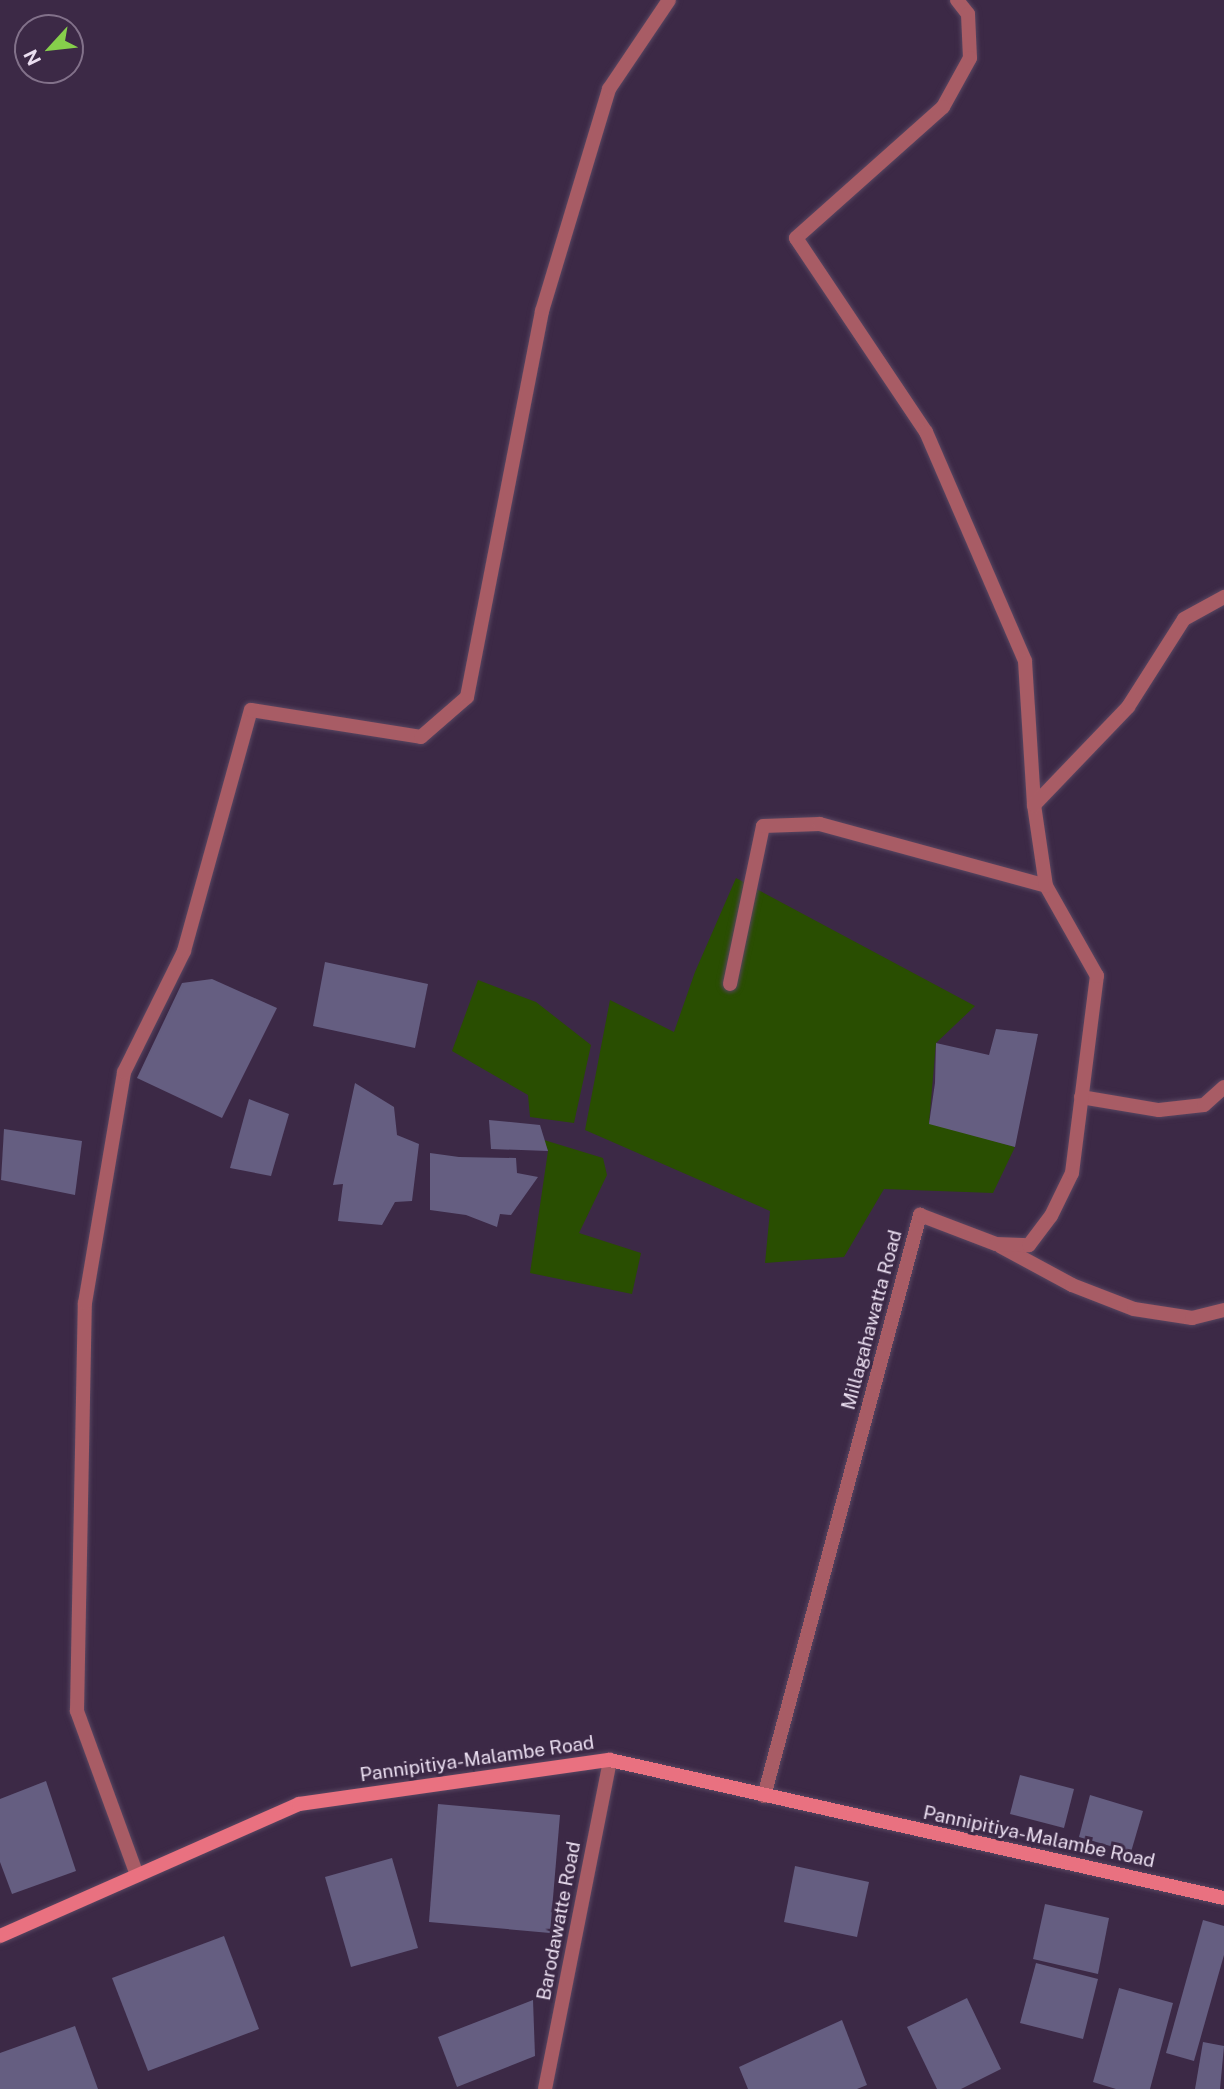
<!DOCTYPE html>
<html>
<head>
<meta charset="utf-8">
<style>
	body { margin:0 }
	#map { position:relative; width:1224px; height:2089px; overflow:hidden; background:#3c2946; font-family:"Public Sans",sans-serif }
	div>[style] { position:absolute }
	.green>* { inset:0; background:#294e01 }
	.building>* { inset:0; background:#655e81 }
	.roads { filter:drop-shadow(0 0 2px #584661) drop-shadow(0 0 2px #584661) }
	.street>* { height:14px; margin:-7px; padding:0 7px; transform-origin:7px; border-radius:7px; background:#a85c65 }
	.secondary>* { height:14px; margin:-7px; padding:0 7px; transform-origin:7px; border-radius:7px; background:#e97180 }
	span { translate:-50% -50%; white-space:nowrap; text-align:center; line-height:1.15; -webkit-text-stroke:6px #3c2946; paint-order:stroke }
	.street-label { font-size:19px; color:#eadef0 }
	.north { position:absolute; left:14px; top:14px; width:70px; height:70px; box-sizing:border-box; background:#3c2946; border:2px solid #82718a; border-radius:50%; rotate:243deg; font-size:19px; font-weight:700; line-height:28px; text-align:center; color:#eadef0 }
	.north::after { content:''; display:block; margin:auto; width:24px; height:32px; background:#86cf4b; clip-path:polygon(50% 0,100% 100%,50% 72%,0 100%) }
</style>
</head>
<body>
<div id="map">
	<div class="green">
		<i style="clip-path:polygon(736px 878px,975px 1006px,936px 1043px,929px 1123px,1015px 1147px,993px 1193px,884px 1189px,844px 1257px,765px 1263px,770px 1211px,585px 1130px,610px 1000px,674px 1032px,695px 972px)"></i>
		<i style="clip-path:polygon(478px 980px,536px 1002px,591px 1045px,574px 1123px,530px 1117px,528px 1095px,452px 1051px)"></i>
		<i style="clip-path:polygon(544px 1140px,603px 1158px,607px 1175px,579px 1233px,641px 1253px,632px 1294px,530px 1273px,548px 1151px)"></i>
	</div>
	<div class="building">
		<i style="clip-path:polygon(325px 962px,428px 984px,415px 1048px,313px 1026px)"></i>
		<i style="clip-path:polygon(212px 979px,277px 1008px,222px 1118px,137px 1078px,182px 983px)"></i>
		<i style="clip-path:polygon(996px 1029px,1038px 1034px,1015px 1147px,929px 1124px,935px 1083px,936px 1043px,989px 1055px)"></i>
		<i style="clip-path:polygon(355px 1083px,394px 1107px,397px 1135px,419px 1144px,412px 1201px,395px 1202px,382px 1225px,338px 1221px,343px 1184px,333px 1185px)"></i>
		<i style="clip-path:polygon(249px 1099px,289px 1114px,271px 1176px,230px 1168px)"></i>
		<i style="clip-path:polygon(489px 1120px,540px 1125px,548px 1151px,491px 1149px)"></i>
		<i style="clip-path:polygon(4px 1129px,82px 1141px,75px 1195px,1px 1180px)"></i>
		<i style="clip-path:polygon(430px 1153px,459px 1157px,516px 1158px,517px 1173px,538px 1177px,511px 1215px,500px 1214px,497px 1227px,466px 1215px,430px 1210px)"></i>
		<i style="clip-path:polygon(1020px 1775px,1074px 1789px,1064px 1828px,1010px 1814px)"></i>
		<i style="clip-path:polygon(46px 1781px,76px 1871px,12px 1894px,0 1862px,0 1799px)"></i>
		<i style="clip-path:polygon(1090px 1795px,1143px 1811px,1131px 1852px,1079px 1837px)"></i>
		<i style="clip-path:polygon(438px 1804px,560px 1815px,550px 1933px,429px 1922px)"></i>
		<i style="clip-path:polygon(392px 1858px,418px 1948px,351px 1967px,325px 1877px)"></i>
		<i style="clip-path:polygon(795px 1866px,869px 1882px,857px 1937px,784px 1922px)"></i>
		<i style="clip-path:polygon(1045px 1904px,1109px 1918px,1098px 1974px,1033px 1959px)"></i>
		<i style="clip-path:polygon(1203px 1920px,1224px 1926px,1224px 1955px,1194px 2061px,1166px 2053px)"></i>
		<i style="clip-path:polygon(224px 1936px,259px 2029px,148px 2071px,112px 1978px)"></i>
		<i style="clip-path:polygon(1036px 1963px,1098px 1979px,1083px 2039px,1020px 2023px)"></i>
		<i style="clip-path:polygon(1119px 1988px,1173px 2003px,1150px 2089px,1116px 2089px,1093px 2082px)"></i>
		<i style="clip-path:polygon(967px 1998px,1001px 2069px,961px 2089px,937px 2089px,907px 2027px)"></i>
		<i style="clip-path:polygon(533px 2000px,535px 2056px,457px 2087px,438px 2037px)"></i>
		<i style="clip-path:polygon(842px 2020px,867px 2085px,857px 2089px,748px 2089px,739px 2067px)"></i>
		<i style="clip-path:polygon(75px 2026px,98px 2089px,0 2089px,0 2053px)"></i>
		<i style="clip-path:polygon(1203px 2042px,1224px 2046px,1220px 2089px,1195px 2089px)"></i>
	</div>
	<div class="roads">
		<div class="street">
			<i style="left:957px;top:0;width:18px;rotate:52deg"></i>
			<i style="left:968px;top:14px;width:44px;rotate:87.4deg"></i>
			<i style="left:970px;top:58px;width:56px;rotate:118.9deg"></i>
			<i style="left:943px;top:107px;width:197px;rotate:138.3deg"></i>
			<i style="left:796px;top:238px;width:234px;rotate:56.2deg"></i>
			<i style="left:926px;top:432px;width:249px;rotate:66.6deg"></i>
			<i style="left:1025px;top:661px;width:144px;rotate:86.4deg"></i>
			<i style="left:730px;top:984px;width:161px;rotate:-78.2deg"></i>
			<i style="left:763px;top:826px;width:57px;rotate:-2deg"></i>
			<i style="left:820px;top:824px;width:234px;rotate:15.3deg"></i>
			<i style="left:1081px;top:1097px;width:79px;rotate:9.5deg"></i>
			<i style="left:1159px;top:1110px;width:45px;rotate:-6.3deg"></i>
			<i style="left:1204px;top:1105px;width:27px;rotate:-42deg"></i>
			<i style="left:1000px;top:1246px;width:82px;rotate:28.4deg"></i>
			<i style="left:1072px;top:1285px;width:66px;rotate:21.2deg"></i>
			<i style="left:1134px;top:1309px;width:59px;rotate:8.8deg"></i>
			<i style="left:1192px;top:1318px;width:33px;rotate:-14deg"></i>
			<i style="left:764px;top:1796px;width:602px;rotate:-74.97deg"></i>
			<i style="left:920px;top:1215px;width:81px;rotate:20.9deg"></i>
			<i style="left:996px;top:1244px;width:33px;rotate:2deg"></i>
			<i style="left:1029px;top:1245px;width:36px;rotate:-53deg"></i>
			<i style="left:1051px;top:1216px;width:48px;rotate:-64deg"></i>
			<i style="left:1072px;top:1173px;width:199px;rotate:-82.8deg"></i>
			<i style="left:1097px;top:976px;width:103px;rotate:-119.5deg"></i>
			<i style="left:1046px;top:886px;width:82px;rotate:-98.4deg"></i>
			<i style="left:1034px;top:805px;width:136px;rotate:-46.2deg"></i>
			<i style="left:1128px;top:707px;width:104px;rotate:-57.5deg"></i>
			<i style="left:1184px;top:619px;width:46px;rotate:-28.8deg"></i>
			<i style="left:137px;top:1875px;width:175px;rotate:-110.1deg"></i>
			<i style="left:77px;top:1711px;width:408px;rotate:-88.9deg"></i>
			<i style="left:85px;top:1303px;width:234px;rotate:-80.4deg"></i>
			<i style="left:124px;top:1072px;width:135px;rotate:-63.6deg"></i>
			<i style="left:184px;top:951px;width:250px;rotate:-74.5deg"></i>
			<i style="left:251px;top:710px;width:172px;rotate:9deg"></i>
			<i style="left:421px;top:737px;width:61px;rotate:-41deg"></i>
			<i style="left:467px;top:697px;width:393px;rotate:-79deg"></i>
			<i style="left:542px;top:311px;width:232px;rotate:-73.2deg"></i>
			<i style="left:609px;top:89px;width:107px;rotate:-56deg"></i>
			<i style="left:545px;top:2089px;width:335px;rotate:-78.8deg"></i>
		</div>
		<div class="secondary">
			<i style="left:0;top:1936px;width:327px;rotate:-23.8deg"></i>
			<i style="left:299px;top:1804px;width:314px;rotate:-8.1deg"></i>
			<i style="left:610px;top:1760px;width:629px;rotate:12.67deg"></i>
		</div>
	</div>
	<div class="street-label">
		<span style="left:872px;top:1320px;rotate:-75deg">Millagahawatta Road</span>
		<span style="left:477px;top:1759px;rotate:-8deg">Pannipitiya-Malambe Road</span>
		<span style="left:1039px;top:1837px;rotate:12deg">Pannipitiya-Malambe Road</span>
		<span style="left:559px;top:1921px;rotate:-79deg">Barodawatte Road</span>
	</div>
	<div class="north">N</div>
</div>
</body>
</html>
